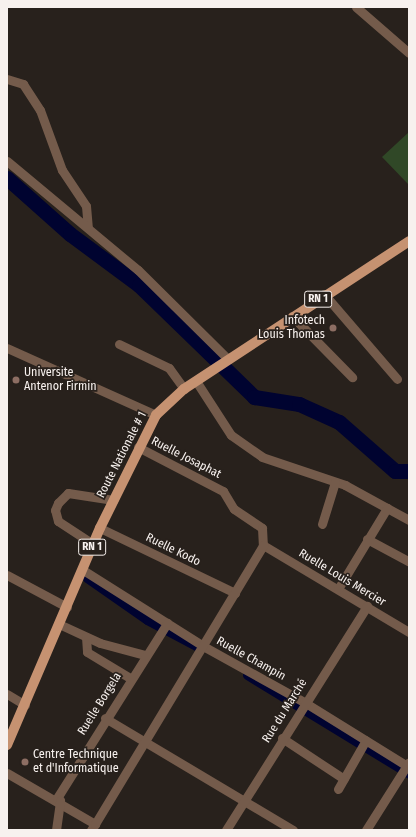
<!DOCTYPE html>
<html>
<head>
<meta charset="utf-8">
<style>
	body { margin:0 }
	#map { position:relative; width:416px; height:837px; overflow:hidden; background:#28211c; font-family:"Fira Sans Condensed",sans-serif }
	div>[style] { position:absolute }
	.green>* { inset:0; background:#304827 }
	.canal>* { height:9px; margin:-4.5px; padding:0 4.5px; transform-origin:4.5px; border-radius:4.5px; background:#000330 }
	.river>* { height:15px; margin:-7.5px; padding:0 7.5px; transform-origin:7.5px; border-radius:7.5px; background:#000330 }
	.minor>* { height:9px; margin:-4.5px; padding:0 4.5px; transform-origin:4.5px; border-radius:4.5px; background:#745b4b }
	.major>* { height:10px; margin:-5px; padding:0 5px; transform-origin:5px; border-radius:5px; background:#c69271 }
	.dots>* { width:11px; height:11px; translate:-50% -50%; box-sizing:border-box; border:2px solid #28211c; border-radius:50% }
	span { translate:-50% -50%; white-space:nowrap; text-align:center; line-height:1.15; -webkit-text-stroke:3.5px #28211c; paint-order:stroke }
	.shield-label span { padding:1px 3px; background:#28211c; border:1px solid; border-radius:3px; -webkit-text-stroke-width:0 }
	.shield-label { font-size:11px; color:#f7f1ee; font-weight:700 }
	.poi-label { font-size:12px; color:#f7f1ee }
	.right { translate:-100% -50%; text-align:right }
	.left { translate:0 -50%; text-align:left }
	.street-label { font-size:12px; color:#f7f1ee }
	.frame { position:absolute; inset:0; border:8px solid #f7f1ee; pointer-events:none }
</style>
</head>
<body>
<div id="map">
	<div class="green">
		<i style="clip-path:polygon(409px 132px,409px 182px,408px 184px,382px 157px)"></i>
	</div>
	<div class="canal">
		<i style="left:87px;top:578px;width:73px;rotate:35deg"></i>
		<i style="left:147px;top:620px;width:55px;rotate:28deg"></i>
		<i style="left:247px;top:675px;width:190px;rotate:31.4deg"></i>
	</div>
	<div class="river">
		<i style="left:7px;top:178px;width:84px;rotate:41.6deg"></i>
		<i style="left:70px;top:234px;width:86px;rotate:36.5deg"></i>
		<i style="left:139px;top:285px;width:161px;rotate:44.2deg"></i>
		<i style="left:254px;top:397px;width:46px;rotate:8.8deg"></i>
		<i style="left:299px;top:404px;width:44px;rotate:24.2deg"></i>
		<i style="left:339px;top:422px;width:74px;rotate:41.2deg"></i>
		<i style="left:395px;top:471px;width:14px"></i>
	</div>
	<div class="minor">
		<i style="left:356px;top:7px;width:70px;rotate:41deg"></i>
		<i style="left:7px;top:79px;width:17px;rotate:17deg"></i>
		<i style="left:23px;top:84px;width:31px;rotate:57deg"></i>
		<i style="left:40px;top:110px;width:64px;rotate:69.9deg"></i>
		<i style="left:62px;top:170px;width:43px;rotate:56.3deg"></i>
		<i style="left:86px;top:206px;width:22px;rotate:85deg"></i>
		<i style="left:7px;top:161px;width:170px;rotate:39.8deg"></i>
		<i style="left:138px;top:270px;width:127px;rotate:44.7deg"></i>
		<i style="left:324px;top:294px;width:112px;rotate:49.3deg"></i>
		<i style="left:292px;top:316px;width:86px;rotate:45.5deg"></i>
		<i style="left:119px;top:344px;width:55px;rotate:25.6deg"></i>
		<i style="left:169px;top:368px;width:26px;rotate:54deg"></i>
		<i style="left:7px;top:348px;width:163px;rotate:24.2deg"></i>
		<i style="left:196px;top:381px;width:64px;rotate:57.1deg"></i>
		<i style="left:231px;top:435px;width:38px;rotate:35deg"></i>
		<i style="left:262px;top:457px;width:88px;rotate:18.6deg"></i>
		<i style="left:345px;top:485px;width:73px;rotate:28.7deg"></i>
		<i style="left:138px;top:447px;width:96px;rotate:27.4deg"></i>
		<i style="left:223px;top:491px;width:21px;rotate:59deg"></i>
		<i style="left:234px;top:509px;width:34px;rotate:34deg"></i>
		<i style="left:262px;top:528px;width:17px;rotate:87deg"></i>
		<i style="left:322px;top:524px;width:44px;rotate:-72.8deg"></i>
		<i style="left:100px;top:528px;width:150px;rotate:25.7deg"></i>
		<i style="left:367px;top:539px;width:47px;rotate:28.2deg"></i>
		<i style="left:93px;top:544px;width:42px;rotate:-146.7deg"></i>
		<i style="left:58px;top:521px;width:11px;rotate:-105deg"></i>
		<i style="left:55px;top:510px;width:8px;rotate:-67deg"></i>
		<i style="left:58px;top:503px;width:14px;rotate:-45deg"></i>
		<i style="left:68px;top:493px;width:46px;rotate:8.8deg"></i>
		<i style="left:263px;top:545px;width:170px;rotate:30.8deg"></i>
		<i style="left:83px;top:570px;width:142px;rotate:32.3deg"></i>
		<i style="left:203px;top:646px;width:115px;rotate:29deg"></i>
		<i style="left:304px;top:702px;width:123px;rotate:31.8deg"></i>
		<i style="left:7px;top:575px;width:68px;rotate:28.1deg"></i>
		<i style="left:338px;top:589px;width:95px;rotate:-58.8deg"></i>
		<i style="left:59px;top:624px;width:45px;rotate:24.9deg"></i>
		<i style="left:100px;top:643px;width:47px;rotate:14.9deg"></i>
		<i style="left:86px;top:637px;width:15px;rotate:86deg"></i>
		<i style="left:87px;top:652px;width:50px;rotate:31.2deg"></i>
		<i style="left:7px;top:694px;width:21px;rotate:31deg"></i>
		<i style="left:105px;top:718px;width:219px;rotate:30.8deg"></i>
		<i style="left:282px;top:738px;width:74px;rotate:33.5deg"></i>
		<i style="left:7px;top:773px;width:102px;rotate:30.1deg"></i>
		<i style="left:95px;top:824px;width:7px;rotate:124deg"></i>
		<i style="left:338px;top:789px;width:56px;rotate:-60.3deg"></i>
		<i style="left:57px;top:798px;width:207px;rotate:-57.8deg"></i>
		<i style="left:95px;top:824px;width:326px;rotate:-58.9deg"></i>
		<i style="left:56px;top:830px;width:30px;rotate:-82deg"></i>
		<i style="left:226px;top:830px;width:265px;rotate:-57.8deg"></i>
		<i style="left:366px;top:830px;width:80px;rotate:-57.7deg"></i>
	</div>
	<div class="major">
		<i style="left:7px;top:745px;width:236px;rotate:-66.8deg"></i>
		<i style="left:100px;top:528px;width:126px;rotate:-63.6deg"></i>
		<i style="left:156px;top:415px;width:38px;rotate:-43deg"></i>
		<i style="left:184px;top:389px;width:269px;rotate:-33.3deg"></i>
	</div>
	<div class="dots">
		<i style="left:333px;top:328px;background:#8d6e63"></i>
		<i style="left:16px;top:380px;background:#8d6e63"></i>
		<i style="left:25px;top:762px;background:#8d6e63"></i>
	</div>
	<div class="shield-label">
		<span style="left:318px;top:299px">RN 1</span>
		<span style="left:92px;top:547px">RN 1</span>
	</div>
	<div class="poi-label">
		<span class="right" style="left:325px;top:328px">Infotech<br>Louis Thomas</span>
		<span class="left" style="left:24px;top:380px">Universite<br>Antenor Firmin</span>
		<span class="left" style="left:33px;top:762px">Centre Technique<br>et d'Informatique</span>
	</div>
	<div class="street-label">
		<span style="left:122px;top:455px;rotate:-63deg">Route Nationale # 1</span>
		<span style="left:186px;top:458px;rotate:27deg">Ruelle Josaphat</span>
		<span style="left:173px;top:550px;rotate:26deg">Ruelle Kodo</span>
		<span style="left:342px;top:578px;rotate:31deg">Ruelle Louis Mercier</span>
		<span style="left:251px;top:659px;rotate:29deg">Ruelle Champin</span>
		<span style="left:100px;top:704px;rotate:-58deg">Ruelle Borgela</span>
		<span style="left:285px;top:711px;rotate:-58deg">Rue du Marché</span>
	</div>
	<div class="frame"></div>
</div>
</body>
</html>
